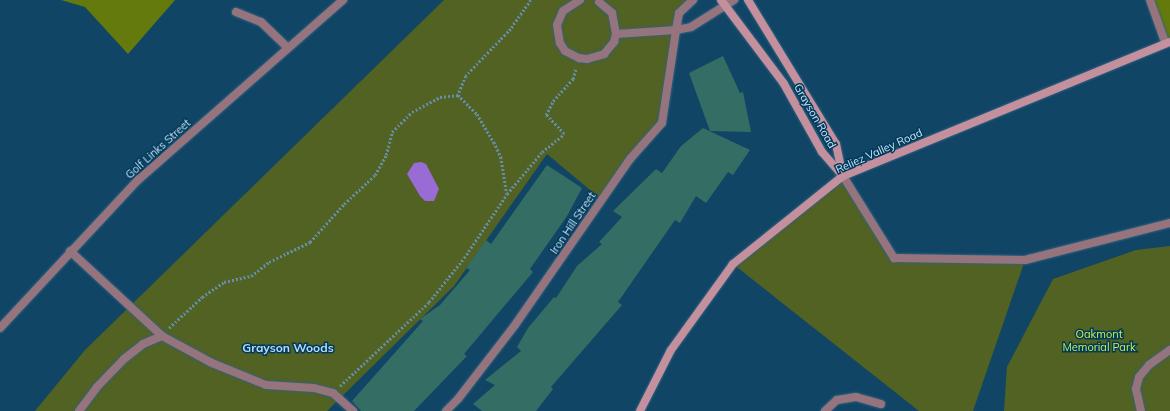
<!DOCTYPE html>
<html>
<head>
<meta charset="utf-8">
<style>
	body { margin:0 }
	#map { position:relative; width:1170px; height:411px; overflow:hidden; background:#114565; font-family:Mulish,sans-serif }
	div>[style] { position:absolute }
	.green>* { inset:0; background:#526222 }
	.forest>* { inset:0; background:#647a0c }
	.water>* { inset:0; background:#986bd5 }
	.building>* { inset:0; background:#336d63 }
	.path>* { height:2.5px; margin-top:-1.25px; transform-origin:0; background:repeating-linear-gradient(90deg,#658da8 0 2px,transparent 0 4px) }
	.roads { filter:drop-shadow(0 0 1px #336280) drop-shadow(0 0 1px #336280) }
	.lane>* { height:8px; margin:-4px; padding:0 4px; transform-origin:4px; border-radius:4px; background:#95747d }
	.street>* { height:8px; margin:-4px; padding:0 4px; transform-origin:4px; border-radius:4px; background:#95747d }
	.secondary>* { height:8px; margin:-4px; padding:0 4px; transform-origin:4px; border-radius:4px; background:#c4909e }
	span { translate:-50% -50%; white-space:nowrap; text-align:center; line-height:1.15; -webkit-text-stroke:3px #023a5a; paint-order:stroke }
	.street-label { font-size:11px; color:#cde6fa }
	.park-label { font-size:11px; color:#caf04d }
	.neighbourhood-label { font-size:12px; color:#b4daf8; font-weight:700 }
</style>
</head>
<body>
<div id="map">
	<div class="green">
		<i style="clip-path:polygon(444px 0,691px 0,676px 13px,662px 123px,602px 200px,547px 154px,454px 286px,327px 411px,35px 411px,85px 350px)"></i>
		<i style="clip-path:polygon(843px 176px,894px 258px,1025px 260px,973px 411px,919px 411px,733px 264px)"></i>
		<i style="clip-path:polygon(1170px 246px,1170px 411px,1004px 411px,1007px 367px,1053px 279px,1136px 250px)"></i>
	</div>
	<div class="forest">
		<i style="clip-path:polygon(61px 0,175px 0,128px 54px,85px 7px)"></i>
		<i style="clip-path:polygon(1150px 0,1170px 0,1170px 42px,1165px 42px)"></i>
	</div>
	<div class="water">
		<i style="clip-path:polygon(421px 162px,426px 164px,439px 189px,434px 201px,425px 201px,420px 196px,407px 174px,414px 163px)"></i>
	</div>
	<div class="building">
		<i style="clip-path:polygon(723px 56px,740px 93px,743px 92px,751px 132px,710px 131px,689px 73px)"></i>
		<i style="clip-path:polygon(703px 128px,750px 150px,733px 175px,728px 172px,706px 203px,696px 196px,680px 223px,675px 220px,618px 302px,622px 305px,551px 387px,553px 389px,536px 411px,482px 411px,473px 404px,495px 385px,485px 380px,521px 351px,517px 347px,528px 328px,554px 297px,556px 298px,577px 266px,602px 244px,599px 242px,622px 217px,613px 211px,656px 169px,662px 173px,681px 146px)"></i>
		<i style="clip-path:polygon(547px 165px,582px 188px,567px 216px,530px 269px,533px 272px,464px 354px,467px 356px,414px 411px,361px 411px,352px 401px,423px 321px,420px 319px,440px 305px,470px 270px,466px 268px,486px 240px,491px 244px)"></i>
	</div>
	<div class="path">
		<i style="left:531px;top:0;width:35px;rotate:125deg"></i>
		<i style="left:511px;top:29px;width:65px;rotate:133.8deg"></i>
		<i style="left:466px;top:76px;width:21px;rotate:113deg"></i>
		<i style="left:458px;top:95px;width:27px;rotate:45deg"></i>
		<i style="left:477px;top:114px;width:33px;rotate:59deg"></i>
		<i style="left:494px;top:142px;width:17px;rotate:65deg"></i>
		<i style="left:501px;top:157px;width:37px;rotate:81deg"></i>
		<i style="left:507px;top:194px;width:55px;rotate:-50.2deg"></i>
		<i style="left:542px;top:152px;width:28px;rotate:-39deg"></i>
		<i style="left:564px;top:134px;width:26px;rotate:-133deg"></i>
		<i style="left:546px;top:115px;width:16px;rotate:-63deg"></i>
		<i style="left:553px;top:101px;width:30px;rotate:-48deg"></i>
		<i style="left:573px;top:79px;width:11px;rotate:-75deg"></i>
		<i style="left:169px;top:328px;width:45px;rotate:-43.2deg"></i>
		<i style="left:202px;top:297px;width:27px;rotate:-34deg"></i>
		<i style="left:224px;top:282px;width:28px;rotate:-13deg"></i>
		<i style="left:251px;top:276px;width:23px;rotate:-38deg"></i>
		<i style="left:269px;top:262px;width:46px;rotate:-26deg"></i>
		<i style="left:310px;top:242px;width:51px;rotate:-48.2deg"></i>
		<i style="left:344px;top:204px;width:42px;rotate:-43.1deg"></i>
		<i style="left:375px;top:175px;width:23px;rotate:-61deg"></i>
		<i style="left:386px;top:155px;width:24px;rotate:-75deg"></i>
		<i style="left:392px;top:132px;width:28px;rotate:-45deg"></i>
		<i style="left:412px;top:112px;width:32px;rotate:-28deg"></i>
		<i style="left:440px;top:97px;width:18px;rotate:-6deg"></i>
		<i style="left:340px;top:386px;width:122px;rotate:-43.3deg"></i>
		<i style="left:429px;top:302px;width:56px;rotate:-51.5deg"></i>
		<i style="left:464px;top:258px;width:77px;rotate:-56.1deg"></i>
	</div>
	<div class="roads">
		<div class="lane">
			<i style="left:580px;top:0;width:20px;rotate:147deg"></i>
			<i style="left:563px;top:11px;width:15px;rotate:113deg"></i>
			<i style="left:557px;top:25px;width:18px;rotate:81deg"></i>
			<i style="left:560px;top:43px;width:9px;rotate:58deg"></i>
			<i style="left:565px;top:51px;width:16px;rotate:27deg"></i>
			<i style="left:579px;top:58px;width:8px;rotate:7deg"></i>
			<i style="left:587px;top:59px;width:18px;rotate:-16deg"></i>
			<i style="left:604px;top:54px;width:16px;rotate:-50deg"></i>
			<i style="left:614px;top:42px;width:8px;rotate:-76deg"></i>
			<i style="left:616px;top:34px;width:60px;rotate:-3.8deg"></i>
			<i style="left:599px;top:2px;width:17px;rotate:40deg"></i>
			<i style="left:612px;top:13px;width:21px;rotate:79deg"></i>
			<i style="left:843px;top:176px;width:97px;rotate:58.1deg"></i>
			<i style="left:894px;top:258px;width:131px;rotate:0.9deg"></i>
			<i style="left:1025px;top:260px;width:150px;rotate:-14.3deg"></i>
			<i style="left:70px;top:251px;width:125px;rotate:42.7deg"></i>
			<i style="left:162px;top:336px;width:57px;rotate:28.4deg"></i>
			<i style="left:212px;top:363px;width:58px;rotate:22.2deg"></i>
			<i style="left:266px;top:385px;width:48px;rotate:3.6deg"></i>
			<i style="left:314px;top:388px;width:20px;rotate:15deg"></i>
			<i style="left:333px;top:393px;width:27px;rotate:42deg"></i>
			<i style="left:79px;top:411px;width:30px;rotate:-53deg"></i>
			<i style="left:97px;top:387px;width:39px;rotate:-46deg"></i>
			<i style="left:124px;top:359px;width:24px;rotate:-38deg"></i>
			<i style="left:143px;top:344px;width:21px;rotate:-23deg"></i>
			<i style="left:825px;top:411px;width:16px;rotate:-43deg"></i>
			<i style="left:837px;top:400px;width:19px;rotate:-9deg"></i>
			<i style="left:856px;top:397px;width:26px;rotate:16deg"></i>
			<i style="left:1141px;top:411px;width:23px;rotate:-103deg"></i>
			<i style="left:1136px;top:389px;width:12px;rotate:-76deg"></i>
			<i style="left:1139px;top:377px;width:16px;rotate:-50deg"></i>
			<i style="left:1149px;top:365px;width:26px;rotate:-36deg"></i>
		</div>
		<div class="street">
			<i style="left:693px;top:0;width:19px;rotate:137deg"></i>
			<i style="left:679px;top:13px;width:17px;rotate:100deg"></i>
			<i style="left:676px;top:30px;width:15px;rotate:-11deg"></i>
			<i style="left:691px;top:27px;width:51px;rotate:-32.1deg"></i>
			<i style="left:1150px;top:0;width:45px;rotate:70.3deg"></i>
			<i style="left:236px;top:12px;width:27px;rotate:22deg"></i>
			<i style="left:261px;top:22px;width:37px;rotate:44deg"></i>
			<i style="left:0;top:328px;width:202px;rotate:-47deg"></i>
			<i style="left:138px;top:180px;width:273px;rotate:-41.3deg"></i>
			<i style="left:446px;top:411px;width:17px;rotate:-45deg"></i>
			<i style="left:458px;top:399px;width:93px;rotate:-52.4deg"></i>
			<i style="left:515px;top:325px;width:202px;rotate:-55.3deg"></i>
			<i style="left:630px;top:159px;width:48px;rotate:-48.4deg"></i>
			<i style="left:662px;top:123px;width:94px;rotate:-81.4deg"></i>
		</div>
		<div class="secondary">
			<i style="left:721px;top:0;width:105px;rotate:53.1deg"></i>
			<i style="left:784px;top:84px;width:78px;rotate:60.8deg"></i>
			<i style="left:822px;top:152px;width:32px;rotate:49deg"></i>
			<i style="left:748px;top:0;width:169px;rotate:58.6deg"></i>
			<i style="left:836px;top:144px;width:33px;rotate:78deg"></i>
			<i style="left:640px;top:411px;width:68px;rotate:-63.1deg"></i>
			<i style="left:671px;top:350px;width:106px;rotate:-54.2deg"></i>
			<i style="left:733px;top:264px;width:141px;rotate:-38.7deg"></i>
			<i style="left:843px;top:176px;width:353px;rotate:-22.3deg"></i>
		</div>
	</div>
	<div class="street-label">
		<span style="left:815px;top:116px;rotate:60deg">Grayson Road</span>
		<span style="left:158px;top:149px;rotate:-42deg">Golf Links Street</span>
		<span style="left:879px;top:151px;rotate:-24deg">Reliez Valley Road</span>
		<span style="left:573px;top:223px;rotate:-56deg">Iron Hill Street</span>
	</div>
	<div class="park-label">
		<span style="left:1099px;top:341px">Oakmont<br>Memorial Park</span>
	</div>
	<div class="neighbourhood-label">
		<span style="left:288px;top:348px">Grayson Woods</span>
	</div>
</div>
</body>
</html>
